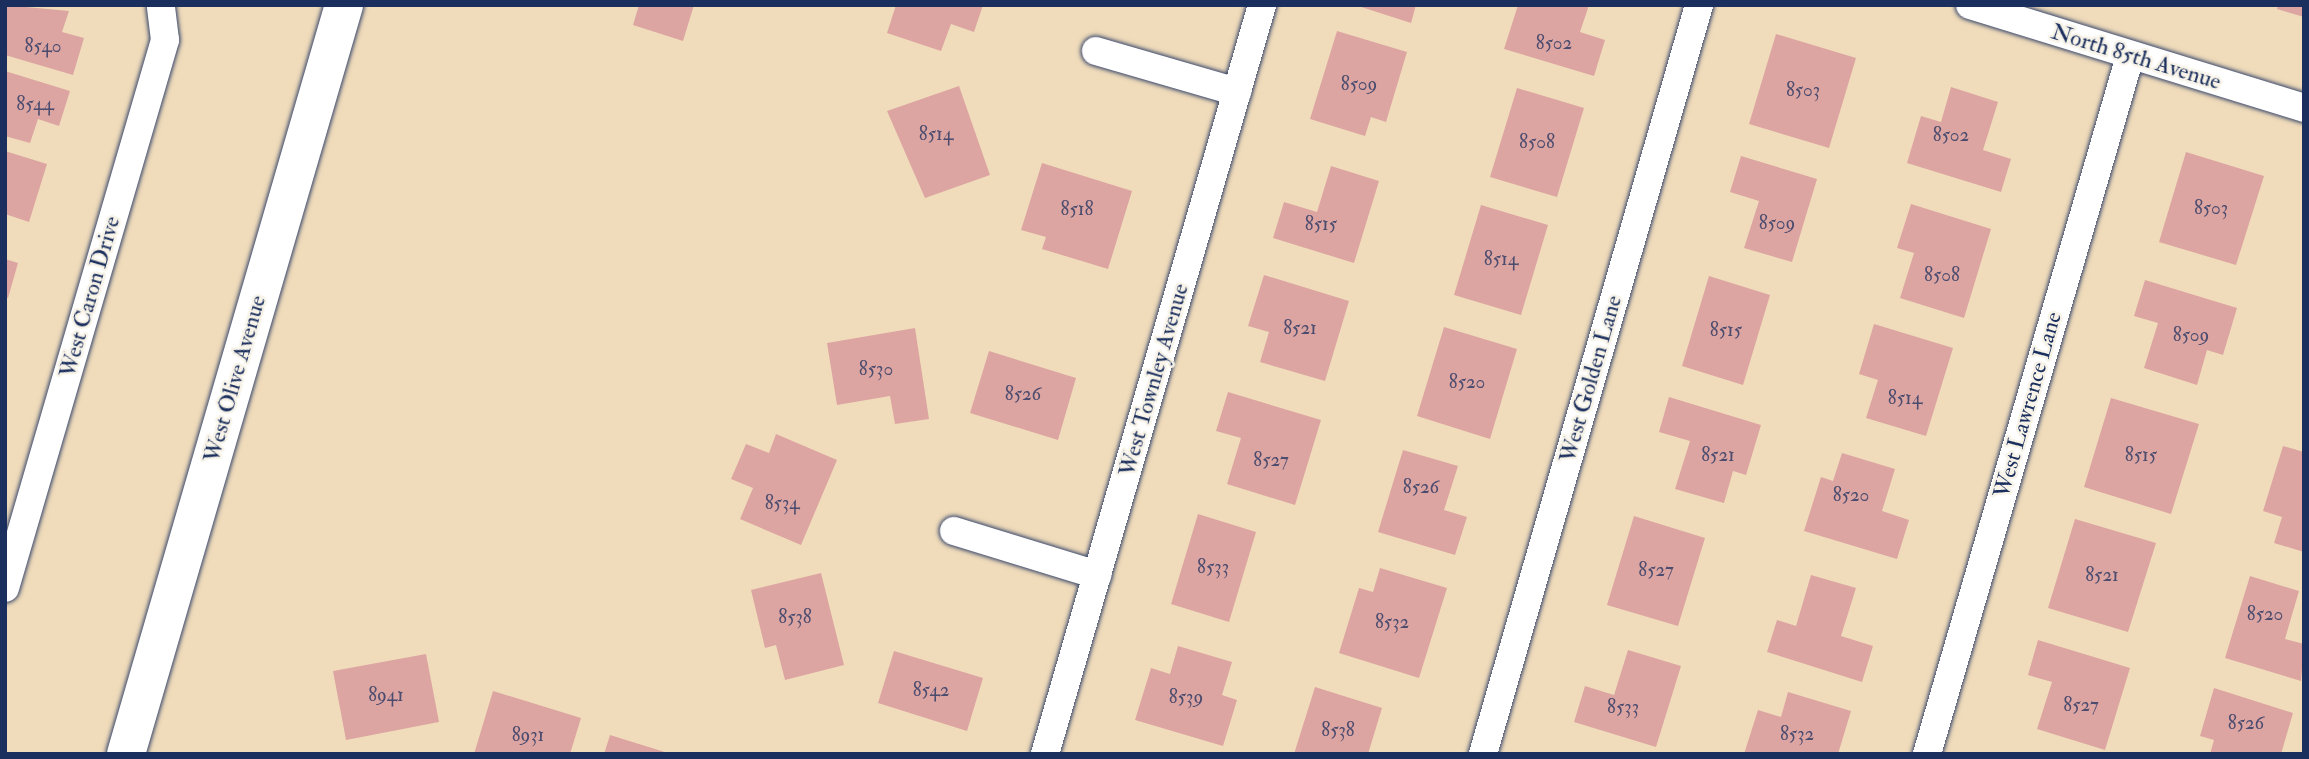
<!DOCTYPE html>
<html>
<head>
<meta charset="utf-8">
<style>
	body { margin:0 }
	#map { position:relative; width:2309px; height:759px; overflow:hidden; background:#f0dcbb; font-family:"IM FELL Double Pica",serif }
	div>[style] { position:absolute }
	.building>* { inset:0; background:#dda5a2 }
	.roads { filter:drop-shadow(0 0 2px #3b496c) drop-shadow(0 0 2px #3b496c) }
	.street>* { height:28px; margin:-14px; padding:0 14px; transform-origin:14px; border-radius:14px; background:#fff }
	.secondary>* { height:38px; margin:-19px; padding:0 19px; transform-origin:19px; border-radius:19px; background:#fff }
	span { translate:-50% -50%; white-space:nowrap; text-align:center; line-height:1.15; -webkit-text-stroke:5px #f7f3e8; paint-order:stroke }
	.number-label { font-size:19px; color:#4c4c6f }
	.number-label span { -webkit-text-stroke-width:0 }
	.street-label { font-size:23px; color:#1b2f5e }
	.frame { position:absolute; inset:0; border:7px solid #1b2f5e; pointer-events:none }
</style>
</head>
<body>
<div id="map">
	<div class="building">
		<i style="clip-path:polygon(5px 5px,69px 11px,62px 32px,84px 38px,73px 75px,5px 55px)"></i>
		<i style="clip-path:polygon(639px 5px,694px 5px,683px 41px,633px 25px)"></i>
		<i style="clip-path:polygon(896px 5px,983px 5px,974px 32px,951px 24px,941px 51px,887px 33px)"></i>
		<i style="clip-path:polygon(1355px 5px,1416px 5px,1411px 23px)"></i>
		<i style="clip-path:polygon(1518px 5px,1589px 5px,1580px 32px,1605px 40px,1594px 76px,1504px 49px)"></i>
		<i style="clip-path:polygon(2278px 5px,2304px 5px,2304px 17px,2277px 9px)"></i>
		<i style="clip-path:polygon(1337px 31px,1407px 52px,1386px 122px,1371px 117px,1365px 136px,1310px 119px)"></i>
		<i style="clip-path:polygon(1776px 34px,1856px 58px,1829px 148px,1749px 124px)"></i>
		<i style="clip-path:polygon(5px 71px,70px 91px,59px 126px,38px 119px,30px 143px,5px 136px)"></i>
		<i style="clip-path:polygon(959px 86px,990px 175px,925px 198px,887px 111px)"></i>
		<i style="clip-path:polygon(1951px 87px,1998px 102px,1983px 150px,2011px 159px,2001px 192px,1907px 163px,1921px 116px,1941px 122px)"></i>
		<i style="clip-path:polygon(1517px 88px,1584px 108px,1557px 197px,1490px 177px)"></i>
		<i style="clip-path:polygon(5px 151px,47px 164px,29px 222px,5px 214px)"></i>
		<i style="clip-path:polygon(2186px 152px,2264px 176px,2236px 265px,2159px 242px)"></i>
		<i style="clip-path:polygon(1741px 156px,1817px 179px,1792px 262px,1744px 248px,1759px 201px,1730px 192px)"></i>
		<i style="clip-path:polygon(1042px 163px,1132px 191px,1108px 269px,1042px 249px,1046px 237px,1021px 230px)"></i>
		<i style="clip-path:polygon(1331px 166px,1379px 181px,1354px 263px,1273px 238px,1284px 202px,1317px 212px)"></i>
		<i style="clip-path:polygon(1911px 204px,1991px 229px,1964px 318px,1900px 298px,1914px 253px,1897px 248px)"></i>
		<i style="clip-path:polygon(1481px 205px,1548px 225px,1521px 315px,1454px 295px)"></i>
		<i style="clip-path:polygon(5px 259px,18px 263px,8px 298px,5px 297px)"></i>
		<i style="clip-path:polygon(1264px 275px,1349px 301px,1325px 381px,1260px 362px,1269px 332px,1248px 326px)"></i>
		<i style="clip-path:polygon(1709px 276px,1770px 295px,1743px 385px,1682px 366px)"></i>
		<i style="clip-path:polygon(2145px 280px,2237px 308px,2223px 355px,2207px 350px,2197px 385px,2144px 368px,2158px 323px,2134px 316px)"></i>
		<i style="clip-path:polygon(1874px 324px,1953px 348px,1926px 436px,1866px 418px,1878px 380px,1859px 374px)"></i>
		<i style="clip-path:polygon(1444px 327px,1517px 349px,1490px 439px,1417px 416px)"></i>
		<i style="clip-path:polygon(915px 328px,929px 419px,895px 424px,890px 396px,837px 405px,827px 343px)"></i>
		<i style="clip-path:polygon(989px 351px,1076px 378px,1058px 440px,970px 413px)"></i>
		<i style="clip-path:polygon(1228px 392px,1321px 420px,1295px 505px,1227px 484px,1241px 438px,1216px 431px)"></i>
		<i style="clip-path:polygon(1669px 397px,1761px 425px,1746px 475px,1733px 471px,1724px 503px,1675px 489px,1690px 441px,1659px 432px)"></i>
		<i style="clip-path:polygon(2111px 398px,2199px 424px,2171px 514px,2084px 487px)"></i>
		<i style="clip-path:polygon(776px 434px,837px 460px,801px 545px,740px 519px,753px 488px,731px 479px,746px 444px,769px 453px)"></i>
		<i style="clip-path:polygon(2283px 446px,2304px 452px,2304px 552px,2274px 543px,2282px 517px,2263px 511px)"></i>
		<i style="clip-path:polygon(1403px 450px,1458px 466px,1444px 510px,1467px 517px,1455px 555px,1378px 532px)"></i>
		<i style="clip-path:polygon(1842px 453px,1895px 469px,1882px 511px,1909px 520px,1897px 559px,1804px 531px,1821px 477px,1833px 481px)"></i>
		<i style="clip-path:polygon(1198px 514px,1256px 532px,1229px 622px,1171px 604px)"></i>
		<i style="clip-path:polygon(1634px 516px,1705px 538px,1678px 626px,1607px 605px)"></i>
		<i style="clip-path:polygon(2075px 519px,2156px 543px,2128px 632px,2048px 608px)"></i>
		<i style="clip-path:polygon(1380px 568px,1447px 588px,1419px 678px,1339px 653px,1359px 588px,1373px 592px)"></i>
		<i style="clip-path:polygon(821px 573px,844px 665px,785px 680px,776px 645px,765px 648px,751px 590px)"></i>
		<i style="clip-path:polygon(1811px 575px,1856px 588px,1841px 636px,1873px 646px,1862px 682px,1767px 652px,1777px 620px,1796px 626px)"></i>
		<i style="clip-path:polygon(2250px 576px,2299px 591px,2285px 639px,2304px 644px,2301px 681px,2225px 658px)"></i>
		<i style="clip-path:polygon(2038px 640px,2130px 668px,2105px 750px,2037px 729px,2052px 682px,2028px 675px)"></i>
		<i style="clip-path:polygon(1178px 646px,1232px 662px,1222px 695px,1237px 700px,1223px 746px,1135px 720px,1151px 668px,1170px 674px)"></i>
		<i style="clip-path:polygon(1628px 650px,1681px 666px,1656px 747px,1574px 722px,1585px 686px,1614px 695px)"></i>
		<i style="clip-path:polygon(894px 651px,983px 678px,967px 731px,878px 703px)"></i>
		<i style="clip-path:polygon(426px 654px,439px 722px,346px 740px,333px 671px)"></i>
		<i style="clip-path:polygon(1315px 687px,1382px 708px,1368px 754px,1294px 754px)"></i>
		<i style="clip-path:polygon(2214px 688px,2293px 713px,2281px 754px,2210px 754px,2214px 740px,2200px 736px)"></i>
		<i style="clip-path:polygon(493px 691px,581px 718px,570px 754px,474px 754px)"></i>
		<i style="clip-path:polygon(1788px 692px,1851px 711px,1838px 754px,1744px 754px,1758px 710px,1781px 717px)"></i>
		<i style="clip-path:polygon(610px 735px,668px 753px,668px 754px,604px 754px)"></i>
	</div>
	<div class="roads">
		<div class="street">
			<i style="left:1970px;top:5px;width:350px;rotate:17.1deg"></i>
			<i style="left:1096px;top:51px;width:147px;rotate:16.2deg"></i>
			<i style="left:954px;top:531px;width:150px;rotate:17.1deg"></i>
			<i style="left:5px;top:588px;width:571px;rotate:-73.72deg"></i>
			<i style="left:165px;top:40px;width:35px;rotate:-97deg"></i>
			<i style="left:1045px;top:754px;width:780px;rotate:-73.84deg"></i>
			<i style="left:1483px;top:754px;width:780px;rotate:-73.91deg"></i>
			<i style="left:1927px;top:754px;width:727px;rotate:-73.78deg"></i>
		</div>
		<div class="secondary">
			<i style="left:126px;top:754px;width:780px;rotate:-73.77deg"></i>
		</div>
	</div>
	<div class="number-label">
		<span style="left:1554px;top:44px">8502</span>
		<span style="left:43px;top:47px">8540</span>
		<span style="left:1359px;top:85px">8509</span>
		<span style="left:1803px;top:91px">8503</span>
		<span style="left:35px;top:105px">8544</span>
		<span style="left:936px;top:135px">8514</span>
		<span style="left:1951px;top:136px">8502</span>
		<span style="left:1537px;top:143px">8508</span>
		<span style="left:2211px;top:209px">8503</span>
		<span style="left:1077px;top:210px">8518</span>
		<span style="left:1777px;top:224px">8509</span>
		<span style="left:1321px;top:225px">8515</span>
		<span style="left:1501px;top:260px">8514</span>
		<span style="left:1942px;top:276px">8508</span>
		<span style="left:1300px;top:329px">8521</span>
		<span style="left:1726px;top:331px">8515</span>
		<span style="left:2191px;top:336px">8509</span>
		<span style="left:876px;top:370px">8530</span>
		<span style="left:1467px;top:383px">8520</span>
		<span style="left:1023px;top:395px">8526</span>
		<span style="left:1905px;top:399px">8514</span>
		<span style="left:1718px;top:456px">8521</span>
		<span style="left:2141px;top:456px">8515</span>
		<span style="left:1271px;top:461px">8527</span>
		<span style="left:1421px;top:488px">8526</span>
		<span style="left:1851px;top:496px">8520</span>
		<span style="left:782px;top:504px">8534</span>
		<span style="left:1213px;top:568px">8533</span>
		<span style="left:1656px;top:571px">8527</span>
		<span style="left:2102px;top:576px">8521</span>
		<span style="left:2265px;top:615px">8520</span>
		<span style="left:795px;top:618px">8538</span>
		<span style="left:1392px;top:623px">8532</span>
		<span style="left:931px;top:691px">8542</span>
		<span style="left:386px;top:696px">8941</span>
		<span style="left:1186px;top:698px">8539</span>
		<span style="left:2081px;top:706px">8527</span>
		<span style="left:1623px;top:708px">8533</span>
		<span style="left:2246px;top:724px">8526</span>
		<span style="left:1338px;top:731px">8538</span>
		<span style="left:1797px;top:735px">8532</span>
		<span style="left:528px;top:736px">8931</span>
	</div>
	<div class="street-label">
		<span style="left:2136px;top:57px;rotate:17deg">North 85th Avenue</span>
		<span style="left:90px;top:297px;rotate:-74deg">West Caron Drive</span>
		<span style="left:235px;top:379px;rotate:-74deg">West Olive Avenue</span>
		<span style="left:1591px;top:379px;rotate:-74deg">West Golden Lane</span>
		<span style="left:1154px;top:380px;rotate:-74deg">West Townley Avenue</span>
		<span style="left:2028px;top:405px;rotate:-74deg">West Lawrence Lane</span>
	</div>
	<div class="frame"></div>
</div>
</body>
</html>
